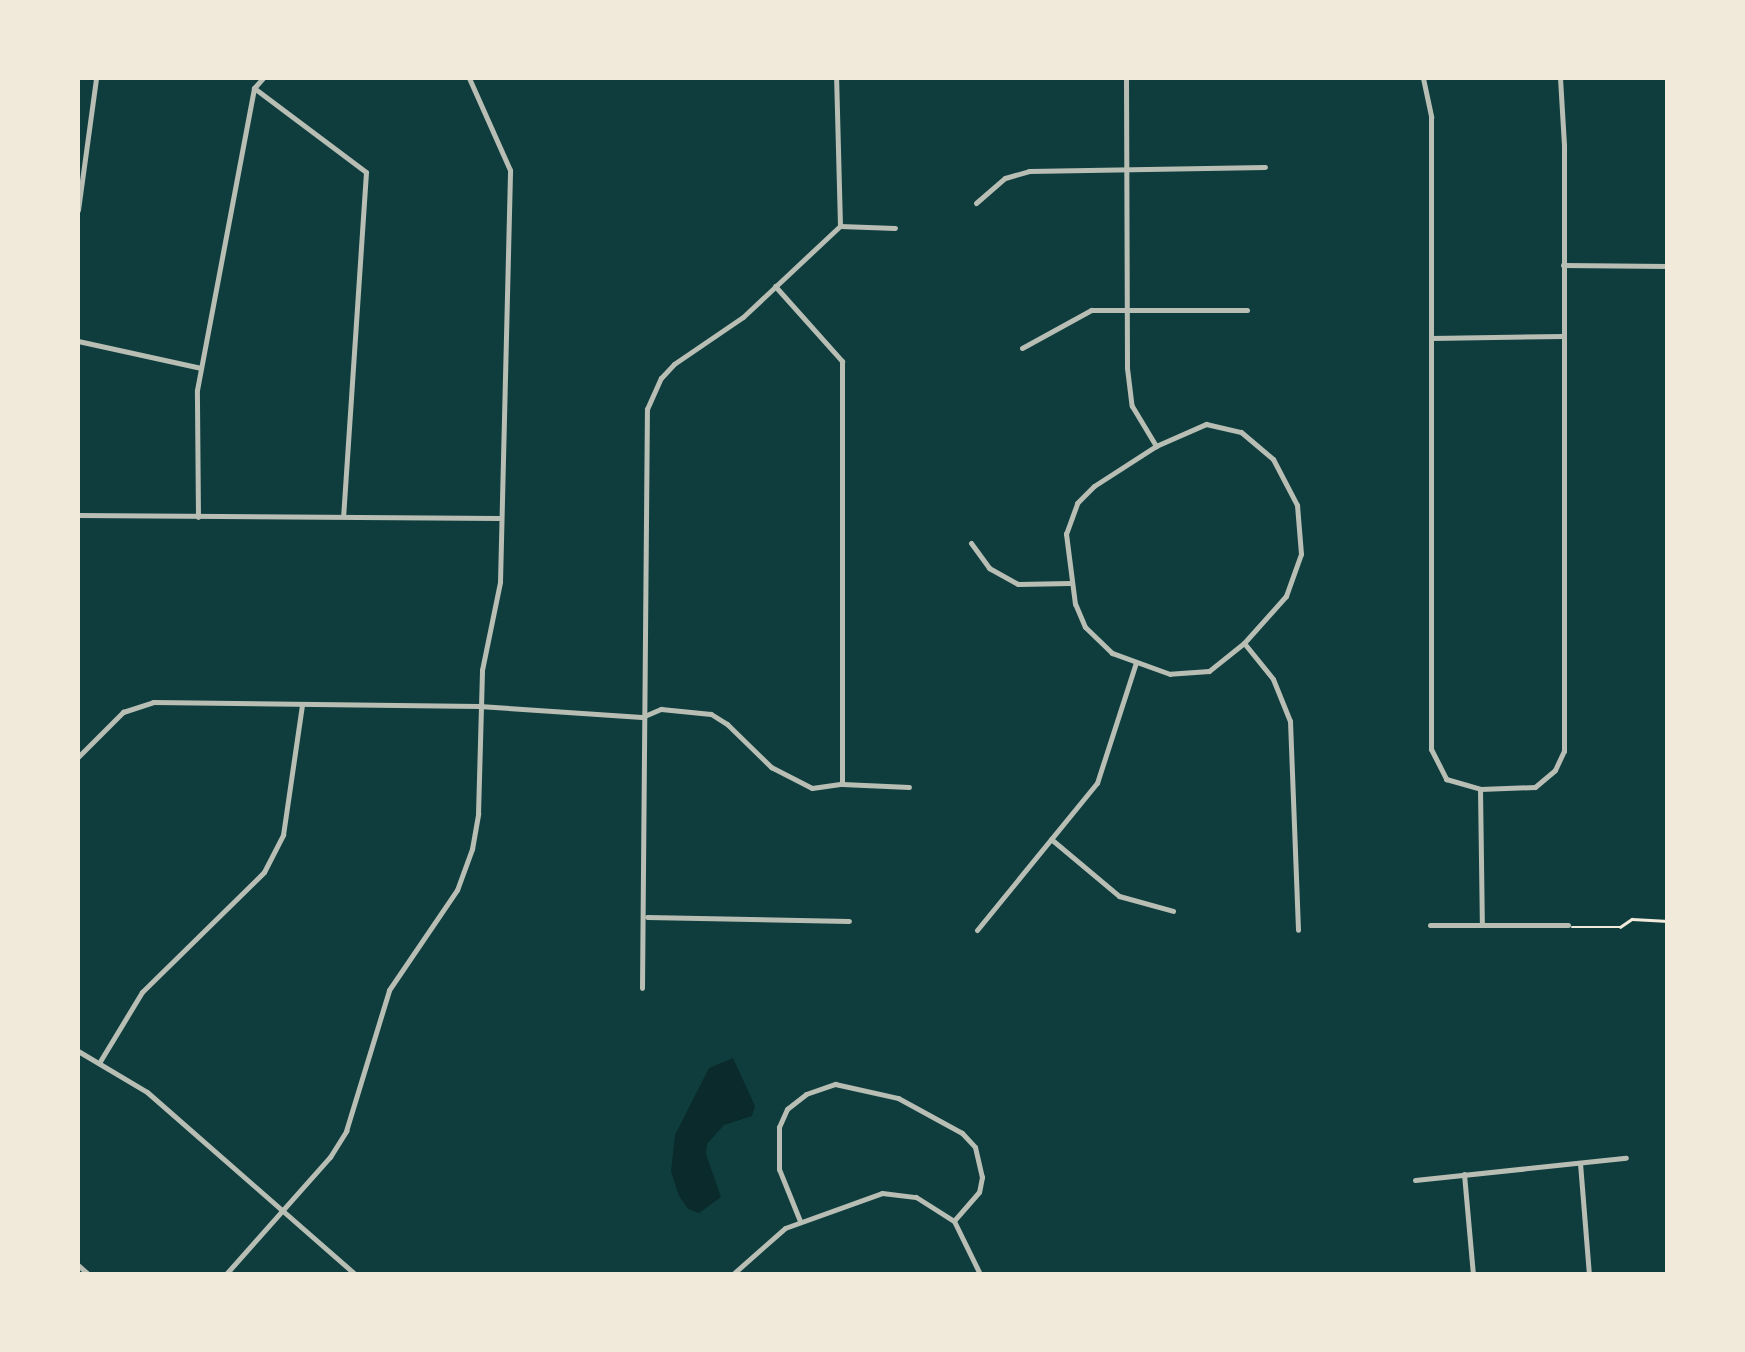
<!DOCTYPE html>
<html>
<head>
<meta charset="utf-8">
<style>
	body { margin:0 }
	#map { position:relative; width:1745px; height:1352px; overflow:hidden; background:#0f3d3e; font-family:"Work Sans",sans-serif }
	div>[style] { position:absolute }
	.water>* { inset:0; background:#0a2a2b }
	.path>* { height:2.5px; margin:-1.25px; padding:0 1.25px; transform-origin:1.25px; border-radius:1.25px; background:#f1e9da }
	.minor>* { height:5px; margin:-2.5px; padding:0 2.5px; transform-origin:2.5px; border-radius:2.5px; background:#b8beb3 }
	span { translate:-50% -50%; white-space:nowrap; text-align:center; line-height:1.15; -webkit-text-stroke:10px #f1e9da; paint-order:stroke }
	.frame { position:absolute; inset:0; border:80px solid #f1e9da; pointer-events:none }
</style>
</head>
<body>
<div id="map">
	<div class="water">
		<i style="clip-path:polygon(733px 1058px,755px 1106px,752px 1116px,724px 1125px,707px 1144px,706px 1154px,721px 1197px,699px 1213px,688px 1209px,679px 1196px,671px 1171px,675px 1135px,709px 1068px)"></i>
	</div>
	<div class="path">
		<i style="left:1572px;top:927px;width:48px"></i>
		<i style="left:1620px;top:927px;width:14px;rotate:-34deg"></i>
		<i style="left:1632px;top:919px;width:36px;rotate:3deg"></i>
	</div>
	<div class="minor">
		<i style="left:1126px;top:78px;width:290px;rotate:89.8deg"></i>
		<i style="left:1127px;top:368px;width:38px;rotate:83deg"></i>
		<i style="left:1132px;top:406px;width:47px;rotate:59deg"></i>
		<i style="left:1423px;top:78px;width:40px;rotate:78deg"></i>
		<i style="left:1431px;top:117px;width:632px;rotate:90deg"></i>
		<i style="left:1431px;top:749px;width:34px;rotate:63deg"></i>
		<i style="left:1446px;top:779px;width:35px;rotate:16deg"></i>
		<i style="left:1480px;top:789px;width:55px;rotate:-2.1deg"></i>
		<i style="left:1535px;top:787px;width:26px;rotate:-40deg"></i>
		<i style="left:1555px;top:770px;width:21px;rotate:-65deg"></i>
		<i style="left:1564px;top:751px;width:606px;rotate:-90deg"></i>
		<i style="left:1564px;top:145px;width:67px;rotate:-93.4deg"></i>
		<i style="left:254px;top:88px;width:140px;rotate:36.9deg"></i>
		<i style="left:366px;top:172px;width:343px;rotate:93.8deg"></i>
		<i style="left:976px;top:203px;width:38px;rotate:-41deg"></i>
		<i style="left:1005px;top:178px;width:25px;rotate:-16deg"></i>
		<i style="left:1029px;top:171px;width:236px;rotate:-1deg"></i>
		<i style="left:78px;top:210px;width:133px;rotate:-82.2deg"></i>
		<i style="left:840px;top:226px;width:55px;rotate:2.1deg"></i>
		<i style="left:1563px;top:265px;width:105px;rotate:0.5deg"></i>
		<i style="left:775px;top:286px;width:101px;rotate:48.2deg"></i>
		<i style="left:842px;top:361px;width:421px;rotate:90deg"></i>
		<i style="left:1431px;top:338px;width:132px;rotate:-0.9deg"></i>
		<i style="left:78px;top:341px;width:126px;rotate:12.4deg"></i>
		<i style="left:1022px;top:348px;width:79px;rotate:-28.8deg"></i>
		<i style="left:1091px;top:310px;width:156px"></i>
		<i style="left:1206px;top:424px;width:36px;rotate:13deg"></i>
		<i style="left:1241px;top:432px;width:42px;rotate:40.2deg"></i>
		<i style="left:1273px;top:459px;width:52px;rotate:62.4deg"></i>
		<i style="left:1297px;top:505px;width:49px;rotate:85.3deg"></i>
		<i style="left:1301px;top:554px;width:45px;rotate:109.7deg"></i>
		<i style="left:1286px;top:596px;width:63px;rotate:131.8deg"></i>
		<i style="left:1244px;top:643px;width:45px;rotate:141.3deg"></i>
		<i style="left:1209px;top:671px;width:39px;rotate:176deg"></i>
		<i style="left:1170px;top:674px;width:62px;rotate:-160.1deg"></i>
		<i style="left:1112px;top:653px;width:37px;rotate:-136deg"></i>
		<i style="left:1085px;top:627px;width:25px;rotate:-113deg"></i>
		<i style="left:1075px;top:604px;width:71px;rotate:-97.3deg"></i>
		<i style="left:1066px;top:534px;width:33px;rotate:-70deg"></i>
		<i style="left:1077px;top:503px;width:24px;rotate:-45deg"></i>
		<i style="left:1094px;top:486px;width:74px;rotate:-32.8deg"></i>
		<i style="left:1156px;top:446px;width:55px;rotate:-23.7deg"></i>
		<i style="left:78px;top:515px;width:421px;rotate:0.4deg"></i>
		<i style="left:198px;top:517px;width:127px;rotate:-90.5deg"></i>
		<i style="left:197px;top:390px;width:307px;rotate:-79.3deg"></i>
		<i style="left:254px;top:88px;width:13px;rotate:-48deg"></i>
		<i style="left:971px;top:543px;width:31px;rotate:54deg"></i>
		<i style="left:989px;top:568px;width:33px;rotate:29deg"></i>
		<i style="left:1018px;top:584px;width:52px;rotate:-1.1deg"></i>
		<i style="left:1244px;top:643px;width:46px;rotate:51.1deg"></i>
		<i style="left:1273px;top:679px;width:45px;rotate:68deg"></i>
		<i style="left:1290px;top:721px;width:209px;rotate:87.8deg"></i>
		<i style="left:78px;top:757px;width:64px;rotate:-45deg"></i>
		<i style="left:123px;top:712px;width:32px;rotate:-18deg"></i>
		<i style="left:153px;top:702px;width:326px;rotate:0.7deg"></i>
		<i style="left:479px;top:706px;width:163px;rotate:3.9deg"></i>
		<i style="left:642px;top:717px;width:21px;rotate:-23deg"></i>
		<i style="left:661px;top:709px;width:50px;rotate:5.7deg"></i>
		<i style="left:711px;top:714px;width:19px;rotate:32deg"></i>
		<i style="left:727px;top:724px;width:62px;rotate:44.3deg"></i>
		<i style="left:771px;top:767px;width:46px;rotate:27.1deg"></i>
		<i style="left:812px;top:788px;width:30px;rotate:-8deg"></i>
		<i style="left:842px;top:784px;width:67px;rotate:2.6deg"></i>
		<i style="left:1480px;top:789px;width:136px;rotate:89.2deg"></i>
		<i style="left:1051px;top:839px;width:89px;rotate:40deg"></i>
		<i style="left:1119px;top:896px;width:56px;rotate:15.5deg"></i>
		<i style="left:647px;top:917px;width:202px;rotate:1.1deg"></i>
		<i style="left:1430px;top:925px;width:138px"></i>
		<i style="left:977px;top:930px;width:190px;rotate:-50.8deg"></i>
		<i style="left:1097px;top:783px;width:127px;rotate:-72.1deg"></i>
		<i style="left:642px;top:988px;width:579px;rotate:-89.51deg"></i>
		<i style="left:647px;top:409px;width:34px;rotate:-66deg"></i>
		<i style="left:661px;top:378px;width:19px;rotate:-47deg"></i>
		<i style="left:674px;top:364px;width:83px;rotate:-34.3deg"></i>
		<i style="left:743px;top:317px;width:133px;rotate:-43.2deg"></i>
		<i style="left:840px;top:226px;width:148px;rotate:-91.5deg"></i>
		<i style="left:78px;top:1051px;width:80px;rotate:30.7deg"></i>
		<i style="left:147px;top:1092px;width:276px;rotate:41.2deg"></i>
		<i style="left:99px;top:1063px;width:83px;rotate:-58.8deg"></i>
		<i style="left:142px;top:992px;width:171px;rotate:-44.5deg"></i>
		<i style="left:264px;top:872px;width:42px;rotate:-62.8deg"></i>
		<i style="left:283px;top:835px;width:131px;rotate:-81.7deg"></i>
		<i style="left:1580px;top:1163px;width:111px;rotate:85.4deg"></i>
		<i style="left:1464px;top:1174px;width:100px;rotate:84.9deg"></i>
		<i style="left:1415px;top:1180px;width:212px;rotate:-6deg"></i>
		<i style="left:800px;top:1221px;width:56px;rotate:-112deg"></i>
		<i style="left:779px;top:1169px;width:42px;rotate:-90deg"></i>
		<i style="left:779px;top:1127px;width:20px;rotate:-66deg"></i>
		<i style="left:787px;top:1109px;width:24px;rotate:-38deg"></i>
		<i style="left:806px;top:1094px;width:31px;rotate:-19deg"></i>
		<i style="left:835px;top:1084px;width:65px;rotate:12.5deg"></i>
		<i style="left:898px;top:1098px;width:73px;rotate:28.7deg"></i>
		<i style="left:962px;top:1133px;width:19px;rotate:47deg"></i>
		<i style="left:975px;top:1147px;width:31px;rotate:77deg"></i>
		<i style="left:982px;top:1177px;width:15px;rotate:101deg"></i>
		<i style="left:979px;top:1192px;width:38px;rotate:131deg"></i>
		<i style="left:78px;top:1265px;width:13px;rotate:42deg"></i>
		<i style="left:226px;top:1274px;width:157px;rotate:-48.4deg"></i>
		<i style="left:330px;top:1157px;width:31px;rotate:-58deg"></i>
		<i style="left:346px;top:1131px;width:147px;rotate:-73deg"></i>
		<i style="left:389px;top:990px;width:121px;rotate:-55.8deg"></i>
		<i style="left:457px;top:890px;width:44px;rotate:-69.9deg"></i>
		<i style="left:472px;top:849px;width:36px;rotate:-80deg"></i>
		<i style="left:478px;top:814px;width:144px;rotate:-88.4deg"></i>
		<i style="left:482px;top:670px;width:90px;rotate:-78.4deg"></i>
		<i style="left:500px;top:582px;width:412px;rotate:-88.6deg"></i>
		<i style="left:510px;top:170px;width:101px;rotate:-114deg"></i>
		<i style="left:733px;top:1274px;width:69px;rotate:-41.5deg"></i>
		<i style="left:785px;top:1228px;width:103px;rotate:-19.8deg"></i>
		<i style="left:882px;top:1193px;width:34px;rotate:7deg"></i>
		<i style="left:916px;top:1197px;width:45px;rotate:32.3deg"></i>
		<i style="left:954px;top:1221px;width:59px;rotate:63.9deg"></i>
	</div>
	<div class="frame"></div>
</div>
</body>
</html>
